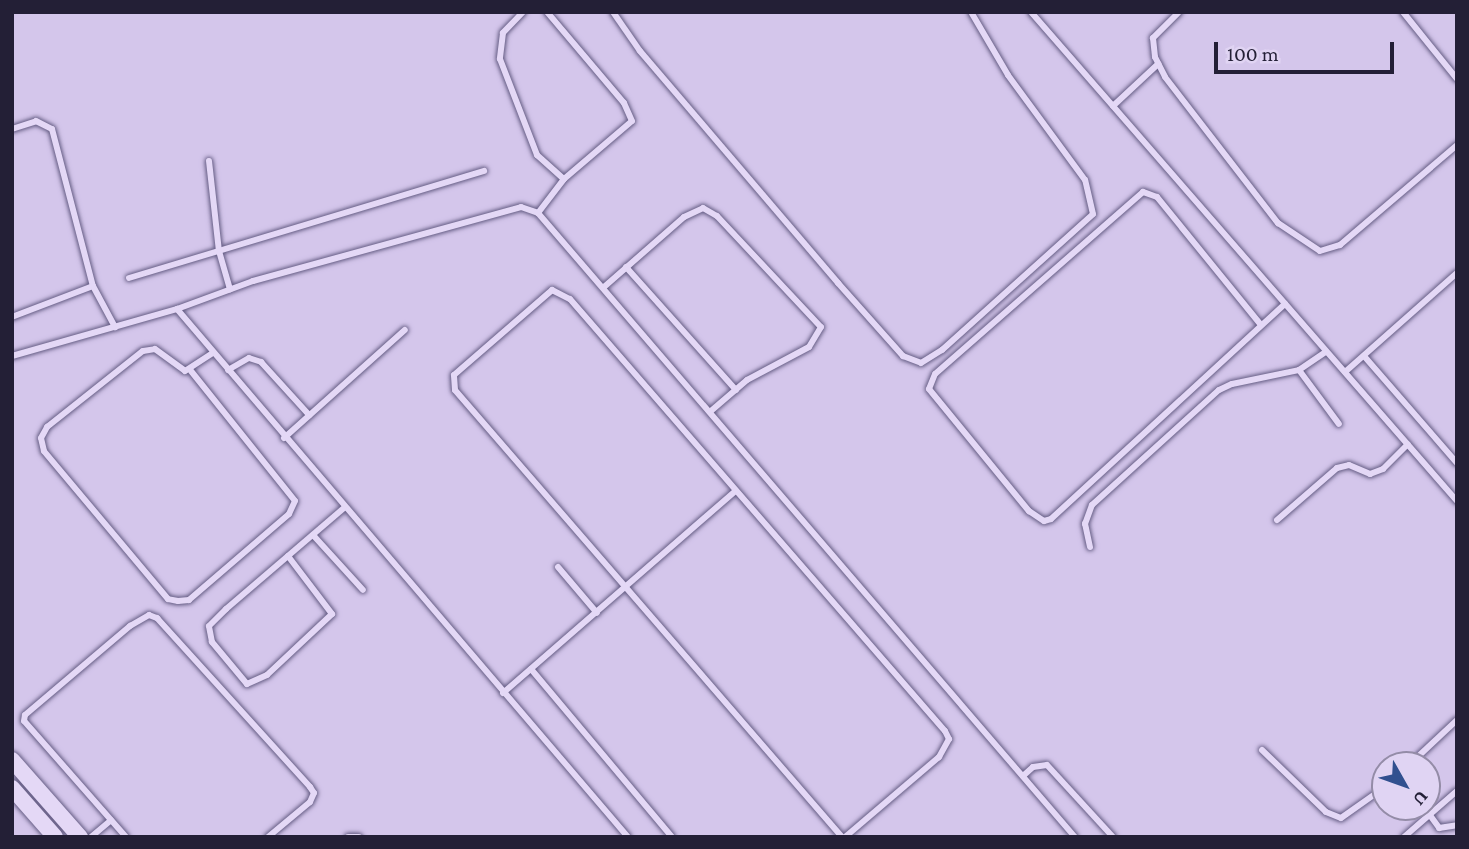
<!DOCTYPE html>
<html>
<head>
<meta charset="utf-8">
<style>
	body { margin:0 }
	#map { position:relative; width:1469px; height:849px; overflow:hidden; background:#d4c6eb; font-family:"Crimson Pro",serif }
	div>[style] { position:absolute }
	.roads { filter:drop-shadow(0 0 2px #655d84) drop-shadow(0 0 2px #655d84) }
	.service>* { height:6px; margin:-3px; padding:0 3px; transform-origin:3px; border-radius:3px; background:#e4d8f6 }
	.tertiary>* { height:16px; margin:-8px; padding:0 8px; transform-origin:8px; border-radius:8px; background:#e4d8f6 }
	span { translate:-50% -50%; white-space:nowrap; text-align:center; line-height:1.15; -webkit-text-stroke:5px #e0d4f3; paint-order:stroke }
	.frame { position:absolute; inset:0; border:14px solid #231f36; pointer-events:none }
	.north { position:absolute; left:1371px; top:751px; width:70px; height:70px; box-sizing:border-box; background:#e0d4f3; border:2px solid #948ca7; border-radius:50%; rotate:130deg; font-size:19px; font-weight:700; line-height:28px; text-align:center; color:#231f36 }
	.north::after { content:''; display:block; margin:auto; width:24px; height:32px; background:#31508f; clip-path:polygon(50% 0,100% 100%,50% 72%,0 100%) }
	.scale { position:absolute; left:1214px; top:42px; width:180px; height:32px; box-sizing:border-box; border:4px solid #231f36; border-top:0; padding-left:9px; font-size:21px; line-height:24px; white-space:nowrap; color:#231f36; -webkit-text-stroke:5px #e0d4f3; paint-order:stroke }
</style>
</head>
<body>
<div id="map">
	<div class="roads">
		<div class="service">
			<i style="left:523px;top:12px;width:29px;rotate:134deg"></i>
			<i style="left:503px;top:33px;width:26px;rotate:97deg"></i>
			<i style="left:500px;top:59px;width:103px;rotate:68.9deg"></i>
			<i style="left:537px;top:155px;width:36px;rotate:42deg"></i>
			<i style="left:613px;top:12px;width:47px;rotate:55.3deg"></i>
			<i style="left:640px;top:51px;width:305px;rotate:49.5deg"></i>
			<i style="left:838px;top:283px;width:98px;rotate:48.3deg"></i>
			<i style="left:903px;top:356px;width:19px;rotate:21deg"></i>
			<i style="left:921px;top:363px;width:25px;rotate:-32deg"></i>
			<i style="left:942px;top:350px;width:203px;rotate:-42deg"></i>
			<i style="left:1093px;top:214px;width:35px;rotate:-103deg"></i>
			<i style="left:1085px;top:180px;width:130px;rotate:-126.3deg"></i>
			<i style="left:1008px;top:75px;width:73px;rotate:-120.4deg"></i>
			<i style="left:1031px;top:12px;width:649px;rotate:48.94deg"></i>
			<i style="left:1179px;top:12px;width:37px;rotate:135deg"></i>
			<i style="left:1153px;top:38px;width:19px;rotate:84deg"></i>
			<i style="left:1155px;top:57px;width:22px;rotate:63deg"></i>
			<i style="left:1165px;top:77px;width:185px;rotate:52.3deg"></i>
			<i style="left:1278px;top:223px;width:50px;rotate:33.7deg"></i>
			<i style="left:1320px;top:251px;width:21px;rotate:-17deg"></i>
			<i style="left:1340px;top:245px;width:154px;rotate:-40.5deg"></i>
			<i style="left:1403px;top:12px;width:86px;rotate:51.1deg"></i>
			<i style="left:1113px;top:106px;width:62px;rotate:-43deg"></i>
			<i style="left:12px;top:129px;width:25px;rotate:-18deg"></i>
			<i style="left:36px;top:121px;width:18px;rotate:27deg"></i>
			<i style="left:52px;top:129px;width:162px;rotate:75.4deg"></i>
			<i style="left:93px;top:286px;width:87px;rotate:159.1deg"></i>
			<i style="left:209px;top:161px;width:91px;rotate:83.7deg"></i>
			<i style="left:219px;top:251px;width:40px;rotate:74deg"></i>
			<i style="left:538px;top:213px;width:43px;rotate:-52.6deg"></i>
			<i style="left:564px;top:179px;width:89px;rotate:-40.5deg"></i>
			<i style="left:632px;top:121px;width:20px;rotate:-114deg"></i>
			<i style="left:624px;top:103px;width:119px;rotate:-130.2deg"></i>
			<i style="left:626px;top:267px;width:165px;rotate:48.2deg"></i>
			<i style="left:129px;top:278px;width:371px;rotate:-16.8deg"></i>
			<i style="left:93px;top:286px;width:47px;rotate:61.8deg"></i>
			<i style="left:604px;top:287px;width:106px;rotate:-41.2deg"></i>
			<i style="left:684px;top:217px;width:21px;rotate:-25deg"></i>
			<i style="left:703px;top:208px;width:16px;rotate:30deg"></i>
			<i style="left:717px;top:216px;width:152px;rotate:46.9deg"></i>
			<i style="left:821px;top:327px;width:23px;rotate:121deg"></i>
			<i style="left:809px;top:347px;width:70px;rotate:152deg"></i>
			<i style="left:747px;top:380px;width:48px;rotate:139.3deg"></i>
			<i style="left:177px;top:309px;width:694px;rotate:49.5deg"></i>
			<i style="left:1261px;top:325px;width:165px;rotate:-129.1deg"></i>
			<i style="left:1157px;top:197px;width:15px;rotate:-160deg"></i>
			<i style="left:1143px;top:192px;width:276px;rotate:138.8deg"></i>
			<i style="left:935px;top:374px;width:16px;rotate:112deg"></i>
			<i style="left:929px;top:389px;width:158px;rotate:50.7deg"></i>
			<i style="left:1029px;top:511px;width:18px;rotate:34deg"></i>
			<i style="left:1044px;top:521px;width:7px;rotate:-16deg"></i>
			<i style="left:1051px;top:519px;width:318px;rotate:-42.6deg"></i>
			<i style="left:12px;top:356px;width:172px;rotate:-15.9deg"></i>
			<i style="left:177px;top:309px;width:81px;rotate:-20.2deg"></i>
			<i style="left:253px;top:281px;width:278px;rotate:-15.4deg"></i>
			<i style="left:521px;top:207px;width:18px;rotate:19deg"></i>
			<i style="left:538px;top:213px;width:823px;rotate:49.29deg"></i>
			<i style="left:1364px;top:356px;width:142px;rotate:49deg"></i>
			<i style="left:228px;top:370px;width:24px;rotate:-30deg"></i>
			<i style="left:249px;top:358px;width:13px;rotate:18deg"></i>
			<i style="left:261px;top:362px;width:72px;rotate:47.8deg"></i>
			<i style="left:1299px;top:370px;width:67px;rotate:53.5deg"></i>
			<i style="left:191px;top:371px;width:166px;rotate:51.3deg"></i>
			<i style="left:295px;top:501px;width:14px;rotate:115deg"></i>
			<i style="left:289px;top:514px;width:132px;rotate:139.3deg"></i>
			<i style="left:189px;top:600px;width:11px;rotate:175deg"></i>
			<i style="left:178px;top:601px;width:10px;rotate:-169deg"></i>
			<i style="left:168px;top:599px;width:193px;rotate:-130deg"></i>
			<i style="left:44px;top:451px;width:13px;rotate:-103deg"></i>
			<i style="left:41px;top:438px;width:13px;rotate:-61deg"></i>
			<i style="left:47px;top:427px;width:122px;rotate:-38.4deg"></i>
			<i style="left:143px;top:351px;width:12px;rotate:-9deg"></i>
			<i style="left:155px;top:349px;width:37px;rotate:36deg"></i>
			<i style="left:185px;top:371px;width:33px;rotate:-33deg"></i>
			<i style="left:1345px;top:372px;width:149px;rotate:-41.5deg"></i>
			<i style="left:284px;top:438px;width:162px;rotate:-41.8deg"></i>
			<i style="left:1277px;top:520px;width:79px;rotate:-40.9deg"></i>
			<i style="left:1337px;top:468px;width:12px;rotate:-14deg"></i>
			<i style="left:1349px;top:465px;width:23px;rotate:23deg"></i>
			<i style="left:1370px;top:474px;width:14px;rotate:-21deg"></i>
			<i style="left:1383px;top:469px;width:35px;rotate:-45deg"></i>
			<i style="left:313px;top:535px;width:74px;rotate:47.7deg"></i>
			<i style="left:1090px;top:547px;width:24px;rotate:-102deg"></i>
			<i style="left:1085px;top:524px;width:20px;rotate:-70deg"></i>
			<i style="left:1092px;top:505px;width:171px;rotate:-42.2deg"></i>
			<i style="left:1219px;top:390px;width:14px;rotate:-25deg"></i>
			<i style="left:1232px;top:384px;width:68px;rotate:-11.8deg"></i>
			<i style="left:1299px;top:370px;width:32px;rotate:-34deg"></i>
			<i style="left:288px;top:556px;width:73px;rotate:52.8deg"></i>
			<i style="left:332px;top:614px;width:89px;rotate:136.8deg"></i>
			<i style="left:267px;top:675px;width:22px;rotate:156deg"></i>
			<i style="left:247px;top:684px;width:55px;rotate:-129.8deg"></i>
			<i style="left:212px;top:642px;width:16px;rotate:-101deg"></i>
			<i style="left:209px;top:626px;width:24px;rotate:-45deg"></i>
			<i style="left:226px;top:609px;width:155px;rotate:-40.6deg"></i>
			<i style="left:558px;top:567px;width:60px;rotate:49.7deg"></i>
			<i style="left:531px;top:669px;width:219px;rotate:50deg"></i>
			<i style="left:503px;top:693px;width:308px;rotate:-41deg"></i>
			<i style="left:1262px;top:750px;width:89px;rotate:44.1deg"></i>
			<i style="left:1326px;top:812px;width:16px;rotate:22deg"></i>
			<i style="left:1341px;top:818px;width:54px;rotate:-35.2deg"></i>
			<i style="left:1409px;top:765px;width:66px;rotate:-43.2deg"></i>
			<i style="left:1023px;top:776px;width:13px;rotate:-42deg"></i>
			<i style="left:1033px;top:767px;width:14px;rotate:-8deg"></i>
			<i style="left:1047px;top:765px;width:98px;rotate:47.5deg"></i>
			<i style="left:1424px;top:807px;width:26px;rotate:54deg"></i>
			<i style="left:1439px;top:828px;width:18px;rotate:-9deg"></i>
			<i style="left:91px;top:837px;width:26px;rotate:-40deg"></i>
			<i style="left:126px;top:837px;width:154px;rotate:-131.3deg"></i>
			<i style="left:24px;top:721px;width:6px;rotate:-81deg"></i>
			<i style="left:25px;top:715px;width:138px;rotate:-40.3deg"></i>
			<i style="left:130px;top:626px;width:22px;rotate:-30deg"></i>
			<i style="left:149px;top:615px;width:9px;rotate:21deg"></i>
			<i style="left:157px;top:618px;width:228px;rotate:47.8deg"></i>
			<i style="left:310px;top:787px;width:7px;rotate:56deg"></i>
			<i style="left:314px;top:793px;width:10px;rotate:114deg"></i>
			<i style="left:310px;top:802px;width:55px;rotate:140.2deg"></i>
			<i style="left:348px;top:837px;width:11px"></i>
			<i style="left:842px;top:837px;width:591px;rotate:-130.89deg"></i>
			<i style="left:455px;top:390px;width:15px;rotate:-94deg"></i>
			<i style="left:454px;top:375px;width:130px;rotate:-40.9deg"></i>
			<i style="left:552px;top:290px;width:20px;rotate:27deg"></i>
			<i style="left:570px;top:299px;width:572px;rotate:49.04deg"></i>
			<i style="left:945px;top:731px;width:9px;rotate:63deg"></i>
			<i style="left:949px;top:739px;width:21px;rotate:119deg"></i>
			<i style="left:939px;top:757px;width:123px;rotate:139.6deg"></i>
			<i style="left:1404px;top:837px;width:70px;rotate:-41deg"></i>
		</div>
		<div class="tertiary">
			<i style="left:12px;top:760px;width:103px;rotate:48.6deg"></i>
			<i style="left:12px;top:788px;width:65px;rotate:48.7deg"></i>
		</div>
	</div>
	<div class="frame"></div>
	<div class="north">U</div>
	<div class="scale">100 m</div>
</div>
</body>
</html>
